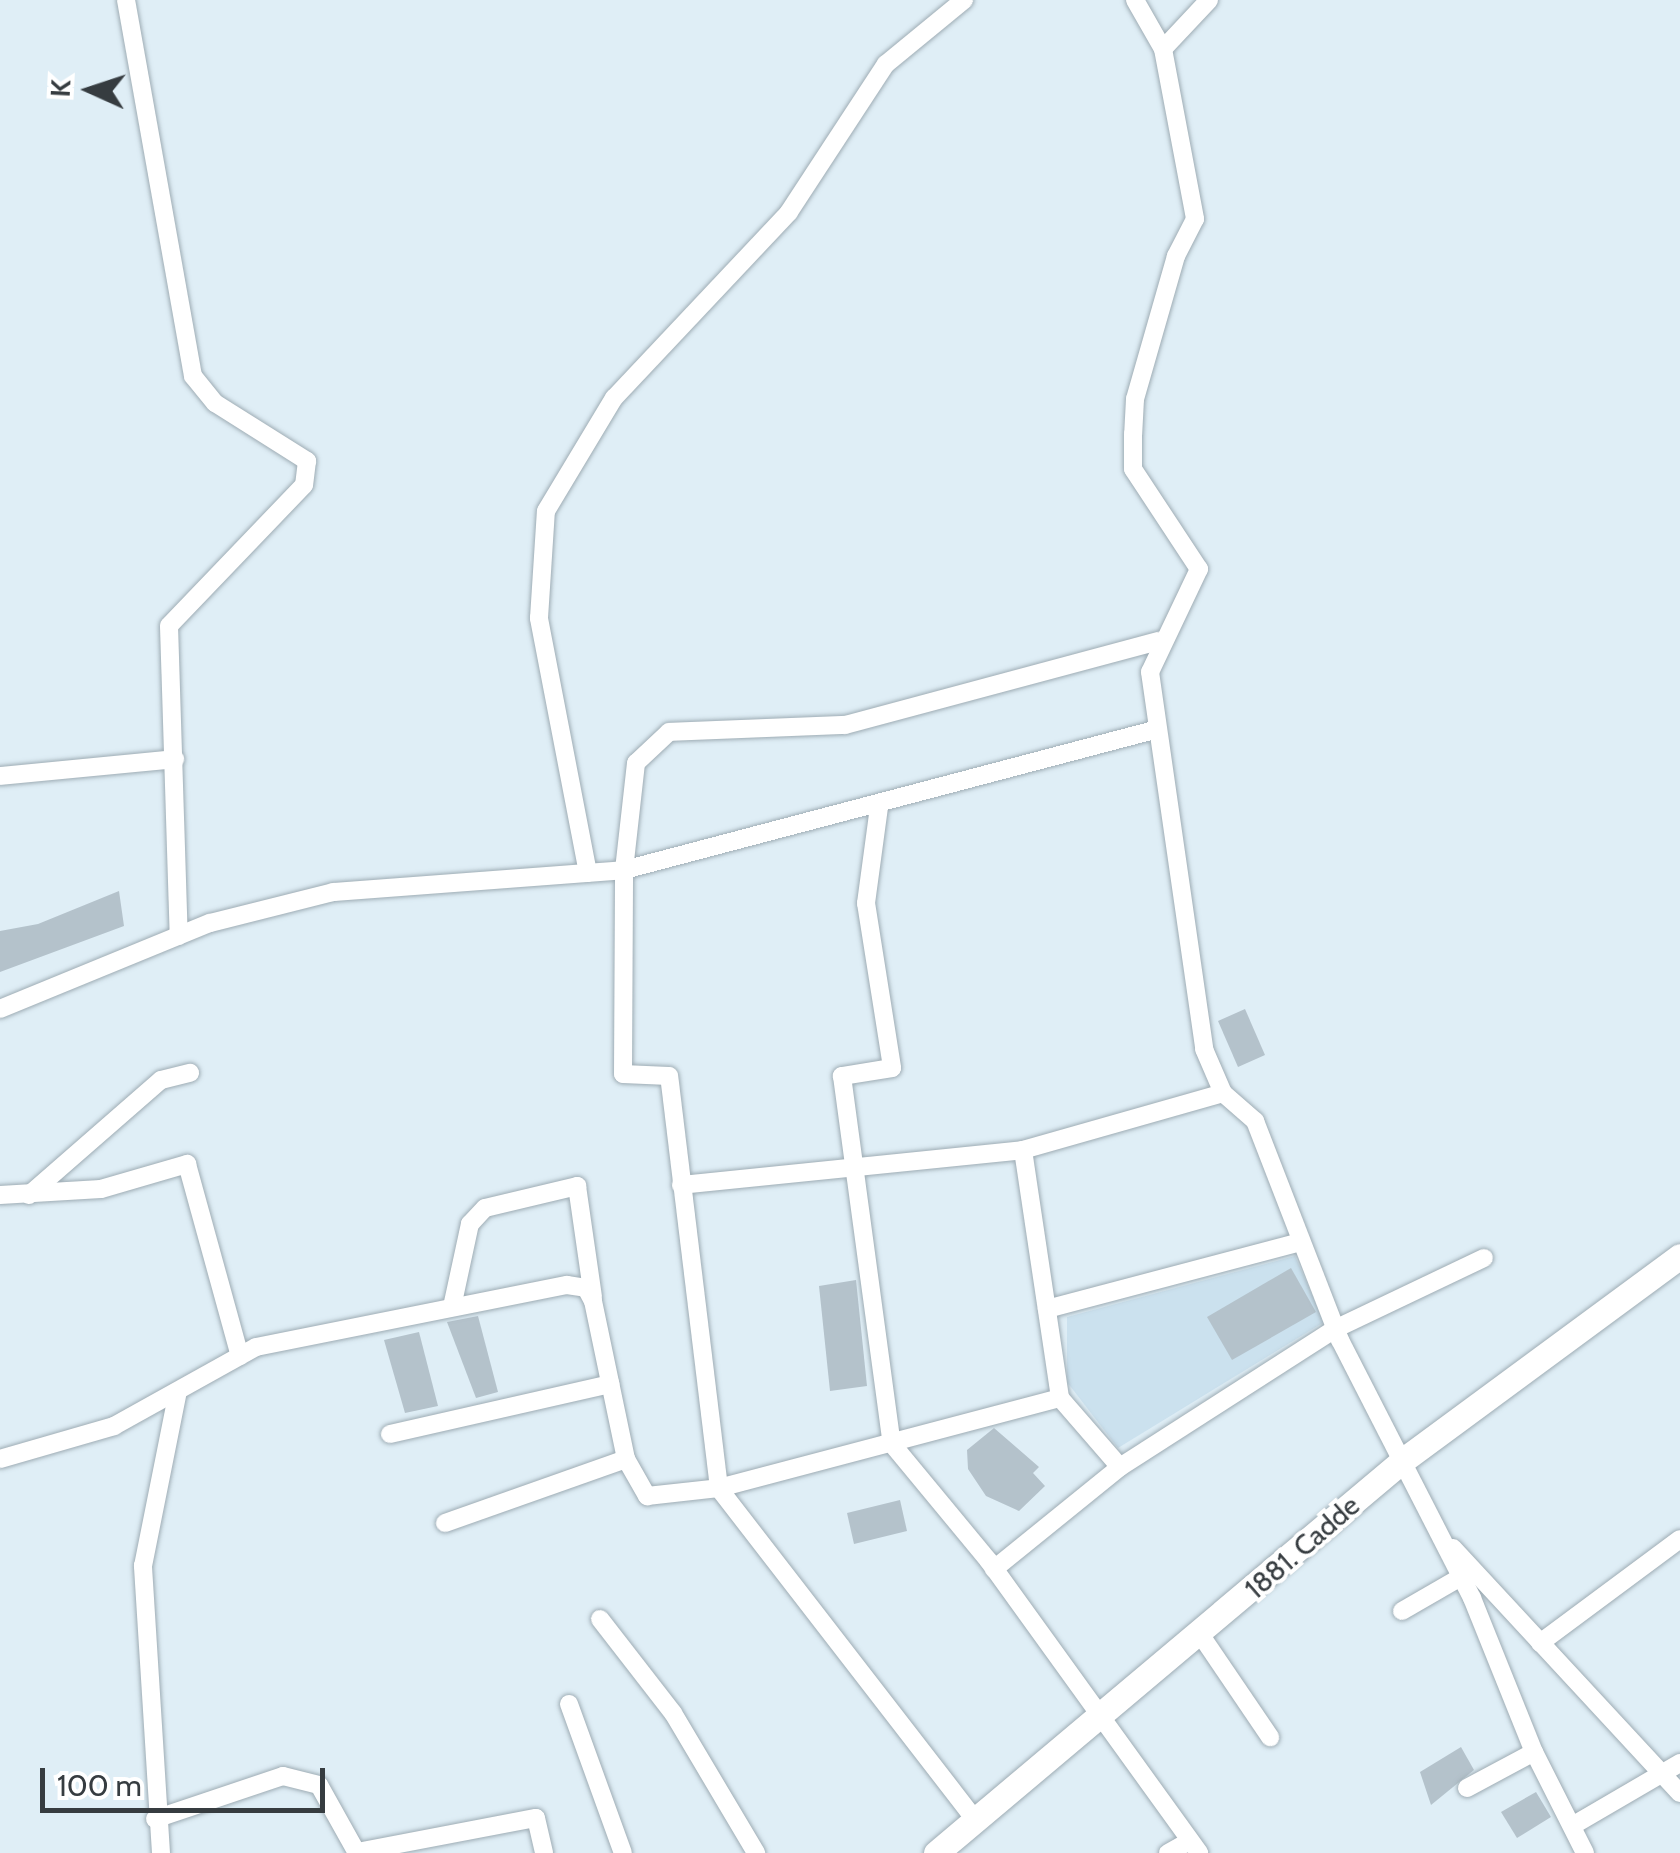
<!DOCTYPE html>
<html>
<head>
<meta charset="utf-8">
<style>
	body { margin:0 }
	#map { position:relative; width:1680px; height:1853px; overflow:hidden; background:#dfeef6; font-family:Cabin,sans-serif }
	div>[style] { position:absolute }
	.built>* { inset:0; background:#cbe1ee }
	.building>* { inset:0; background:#b4c2cb }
	.roads { filter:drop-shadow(0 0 2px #9eacb4) drop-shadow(0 0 2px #9eacb4) }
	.street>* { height:18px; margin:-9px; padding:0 9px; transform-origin:9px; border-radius:9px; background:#fff }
	.secondary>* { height:25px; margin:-12.5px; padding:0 12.5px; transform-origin:12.5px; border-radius:12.5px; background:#fff }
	span { translate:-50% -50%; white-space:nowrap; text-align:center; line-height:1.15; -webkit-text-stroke:8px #fff; paint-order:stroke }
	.street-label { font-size:28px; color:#363c40 }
	.north { position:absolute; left:40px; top:40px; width:100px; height:100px; -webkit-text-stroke:8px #fff; paint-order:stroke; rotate:273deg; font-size:28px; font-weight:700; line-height:40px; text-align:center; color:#363c40 }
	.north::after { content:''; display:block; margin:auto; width:35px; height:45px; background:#363c40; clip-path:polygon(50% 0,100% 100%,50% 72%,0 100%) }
	.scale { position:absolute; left:40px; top:1768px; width:285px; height:45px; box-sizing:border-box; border:5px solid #363c40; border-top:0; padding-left:12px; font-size:30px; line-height:35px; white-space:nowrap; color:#363c40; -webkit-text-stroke:8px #fff; paint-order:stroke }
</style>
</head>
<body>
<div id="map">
	<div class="built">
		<i style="clip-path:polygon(1295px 1256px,1324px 1322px,1118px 1448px,1067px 1382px,1067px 1317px)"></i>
	</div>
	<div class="building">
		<i style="clip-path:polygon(119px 891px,124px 926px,0 972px,0 931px,38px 924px)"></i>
		<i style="clip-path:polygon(1245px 1009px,1265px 1055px,1238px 1067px,1218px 1021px)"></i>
		<i style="clip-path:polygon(1291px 1268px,1316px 1312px,1232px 1360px,1207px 1317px)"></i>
		<i style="clip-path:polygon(856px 1280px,867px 1386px,830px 1391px,819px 1286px)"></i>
		<i style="clip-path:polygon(478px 1316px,498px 1392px,476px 1398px,447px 1322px)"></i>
		<i style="clip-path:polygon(419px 1332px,438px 1406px,405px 1413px,384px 1340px)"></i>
		<i style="clip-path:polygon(994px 1428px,1039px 1467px,1033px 1473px,1045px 1486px,1019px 1511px,986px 1496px,968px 1469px,967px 1450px)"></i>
		<i style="clip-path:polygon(900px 1500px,907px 1531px,854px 1544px,847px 1513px)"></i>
		<i style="clip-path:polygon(1461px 1747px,1474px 1770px,1431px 1805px,1420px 1772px)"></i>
		<i style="clip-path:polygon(1536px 1792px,1551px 1817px,1517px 1838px,1501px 1812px)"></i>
	</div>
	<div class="roads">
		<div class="street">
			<i style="left:126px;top:0;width:382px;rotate:79.9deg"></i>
			<i style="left:193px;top:376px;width:35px;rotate:51deg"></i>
			<i style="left:215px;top:403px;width:109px;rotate:32.2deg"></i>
			<i style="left:307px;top:461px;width:24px;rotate:97deg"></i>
			<i style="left:304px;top:485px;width:195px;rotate:133.8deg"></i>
			<i style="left:169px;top:626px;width:310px;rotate:88.2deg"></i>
			<i style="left:1135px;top:0;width:56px;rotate:60.3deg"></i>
			<i style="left:1209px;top:0;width:67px;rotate:133.2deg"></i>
			<i style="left:1163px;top:49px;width:173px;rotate:79.3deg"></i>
			<i style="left:1195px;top:219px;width:42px;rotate:117.2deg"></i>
			<i style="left:1176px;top:256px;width:149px;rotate:106deg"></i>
			<i style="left:1135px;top:399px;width:35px;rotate:93deg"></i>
			<i style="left:1133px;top:434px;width:35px;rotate:90deg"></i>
			<i style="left:1133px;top:469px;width:120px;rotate:56.6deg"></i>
			<i style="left:1199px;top:569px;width:114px;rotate:115.4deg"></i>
			<i style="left:1150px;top:672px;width:381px;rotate:81.8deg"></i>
			<i style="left:1204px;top:1049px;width:48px;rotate:66.6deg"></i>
			<i style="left:1223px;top:1093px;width:43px;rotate:41.2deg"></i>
			<i style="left:1255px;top:1121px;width:235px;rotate:68.8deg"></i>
			<i style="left:1340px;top:1340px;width:290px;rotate:62.9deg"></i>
			<i style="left:1472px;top:1598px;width:166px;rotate:68.1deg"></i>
			<i style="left:1534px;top:1752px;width:113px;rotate:63.2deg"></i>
			<i style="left:0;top:776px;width:176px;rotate:-5.5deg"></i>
			<i style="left:879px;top:807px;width:97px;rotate:97.7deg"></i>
			<i style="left:866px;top:903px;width:167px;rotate:81deg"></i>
			<i style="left:892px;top:1068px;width:51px;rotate:170.9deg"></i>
			<i style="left:842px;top:1076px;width:371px;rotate:82.3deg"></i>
			<i style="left:892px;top:1444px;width:151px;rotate:50.4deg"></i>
			<i style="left:988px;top:1560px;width:361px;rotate:54.2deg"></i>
			<i style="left:588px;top:873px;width:260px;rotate:-100.9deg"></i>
			<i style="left:539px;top:618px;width:107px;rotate:-86.3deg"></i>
			<i style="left:546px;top:511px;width:132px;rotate:-59deg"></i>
			<i style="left:614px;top:398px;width:255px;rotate:-46.7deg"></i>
			<i style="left:789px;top:212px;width:177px;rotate:-56.8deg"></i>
			<i style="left:886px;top:64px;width:101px;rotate:-39.4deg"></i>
			<i style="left:0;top:1009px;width:227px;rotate:-22.3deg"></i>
			<i style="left:210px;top:923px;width:127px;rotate:-14.1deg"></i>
			<i style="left:333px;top:892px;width:292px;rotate:-4.3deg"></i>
			<i style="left:624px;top:870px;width:552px;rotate:-14.79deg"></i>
			<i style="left:1023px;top:1150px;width:251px;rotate:81.5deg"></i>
			<i style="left:1060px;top:1398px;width:91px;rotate:49deg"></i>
			<i style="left:681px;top:1185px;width:344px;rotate:-5.8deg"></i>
			<i style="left:1023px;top:1150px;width:208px;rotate:-15.9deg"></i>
			<i style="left:0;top:1195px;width:101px;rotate:-3.4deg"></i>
			<i style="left:101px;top:1189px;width:90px;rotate:-16.2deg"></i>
			<i style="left:187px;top:1164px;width:199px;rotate:74.6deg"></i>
			<i style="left:29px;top:1195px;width:175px;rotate:-41.1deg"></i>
			<i style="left:161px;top:1080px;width:30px;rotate:-14deg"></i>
			<i style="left:452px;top:1307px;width:85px;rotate:-77.8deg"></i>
			<i style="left:470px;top:1224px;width:22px;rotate:-47deg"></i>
			<i style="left:485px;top:1208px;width:95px;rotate:-13.4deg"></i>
			<i style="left:577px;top:1186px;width:112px;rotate:81.8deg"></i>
			<i style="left:1047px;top:1309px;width:263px;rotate:-14.8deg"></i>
			<i style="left:390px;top:1434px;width:226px;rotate:-12.8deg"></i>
			<i style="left:0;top:1459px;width:119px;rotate:-16.1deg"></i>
			<i style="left:114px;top:1426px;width:162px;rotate:-29.1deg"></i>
			<i style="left:256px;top:1347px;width:317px;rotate:-11.3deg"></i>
			<i style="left:567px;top:1285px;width:19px;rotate:9deg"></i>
			<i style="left:586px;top:1288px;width:15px;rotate:62deg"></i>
			<i style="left:593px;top:1301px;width:161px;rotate:78.2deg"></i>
			<i style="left:626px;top:1459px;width:43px;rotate:60.4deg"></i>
			<i style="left:647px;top:1496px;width:72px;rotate:-6.3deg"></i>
			<i style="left:719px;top:1488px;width:353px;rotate:-14.8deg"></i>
			<i style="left:445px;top:1523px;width:192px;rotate:-19.5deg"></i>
			<i style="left:1453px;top:1548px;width:334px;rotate:47.2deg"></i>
			<i style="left:994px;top:1569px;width:162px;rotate:-39deg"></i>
			<i style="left:1120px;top:1467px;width:255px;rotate:-32.7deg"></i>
			<i style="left:1335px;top:1329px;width:165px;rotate:-25.5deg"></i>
			<i style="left:1402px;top:1611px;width:68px;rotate:-30deg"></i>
			<i style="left:600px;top:1619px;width:119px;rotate:52.2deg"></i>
			<i style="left:673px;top:1713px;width:163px;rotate:59.3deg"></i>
			<i style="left:1200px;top:1634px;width:125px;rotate:55.8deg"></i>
			<i style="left:1540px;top:1643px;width:174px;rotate:-36.6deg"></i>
			<i style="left:569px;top:1704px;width:158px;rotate:70.1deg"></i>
			<i style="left:1467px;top:1788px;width:76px;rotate:-28.2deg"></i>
			<i style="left:155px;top:1819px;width:135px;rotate:-18.6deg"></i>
			<i style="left:283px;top:1776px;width:37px;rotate:14deg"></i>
			<i style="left:319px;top:1785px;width:78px;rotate:60.8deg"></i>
			<i style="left:976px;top:1821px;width:421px;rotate:-127.7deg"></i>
			<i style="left:719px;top:1488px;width:415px;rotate:-96.9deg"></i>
			<i style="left:669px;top:1076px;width:46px;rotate:-177.5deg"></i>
			<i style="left:623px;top:1074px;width:204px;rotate:-89.7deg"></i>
			<i style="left:624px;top:870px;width:108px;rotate:-83.6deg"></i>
			<i style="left:636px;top:763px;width:45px;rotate:-43.2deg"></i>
			<i style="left:669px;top:732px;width:176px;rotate:-2.3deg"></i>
			<i style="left:845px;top:725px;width:325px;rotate:-15deg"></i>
			<i style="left:1572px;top:1826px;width:125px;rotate:-30.3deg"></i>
			<i style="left:357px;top:1852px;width:182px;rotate:-10.8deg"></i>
			<i style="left:536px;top:1818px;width:36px;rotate:77deg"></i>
			<i style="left:161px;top:1853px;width:288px;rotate:-93.6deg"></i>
			<i style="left:143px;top:1566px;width:178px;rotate:-78.7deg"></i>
			<i style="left:1168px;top:1853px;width:25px;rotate:-29deg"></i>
		</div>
		<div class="secondary">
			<i style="left:936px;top:1853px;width:609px;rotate:-40.07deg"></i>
			<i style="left:1402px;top:1461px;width:345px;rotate:-36.4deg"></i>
		</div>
	</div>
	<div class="street-label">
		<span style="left:1302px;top:1547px;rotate:-41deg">1881. Cadde</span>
	</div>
	<div class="north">K</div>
	<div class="scale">100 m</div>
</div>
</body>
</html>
